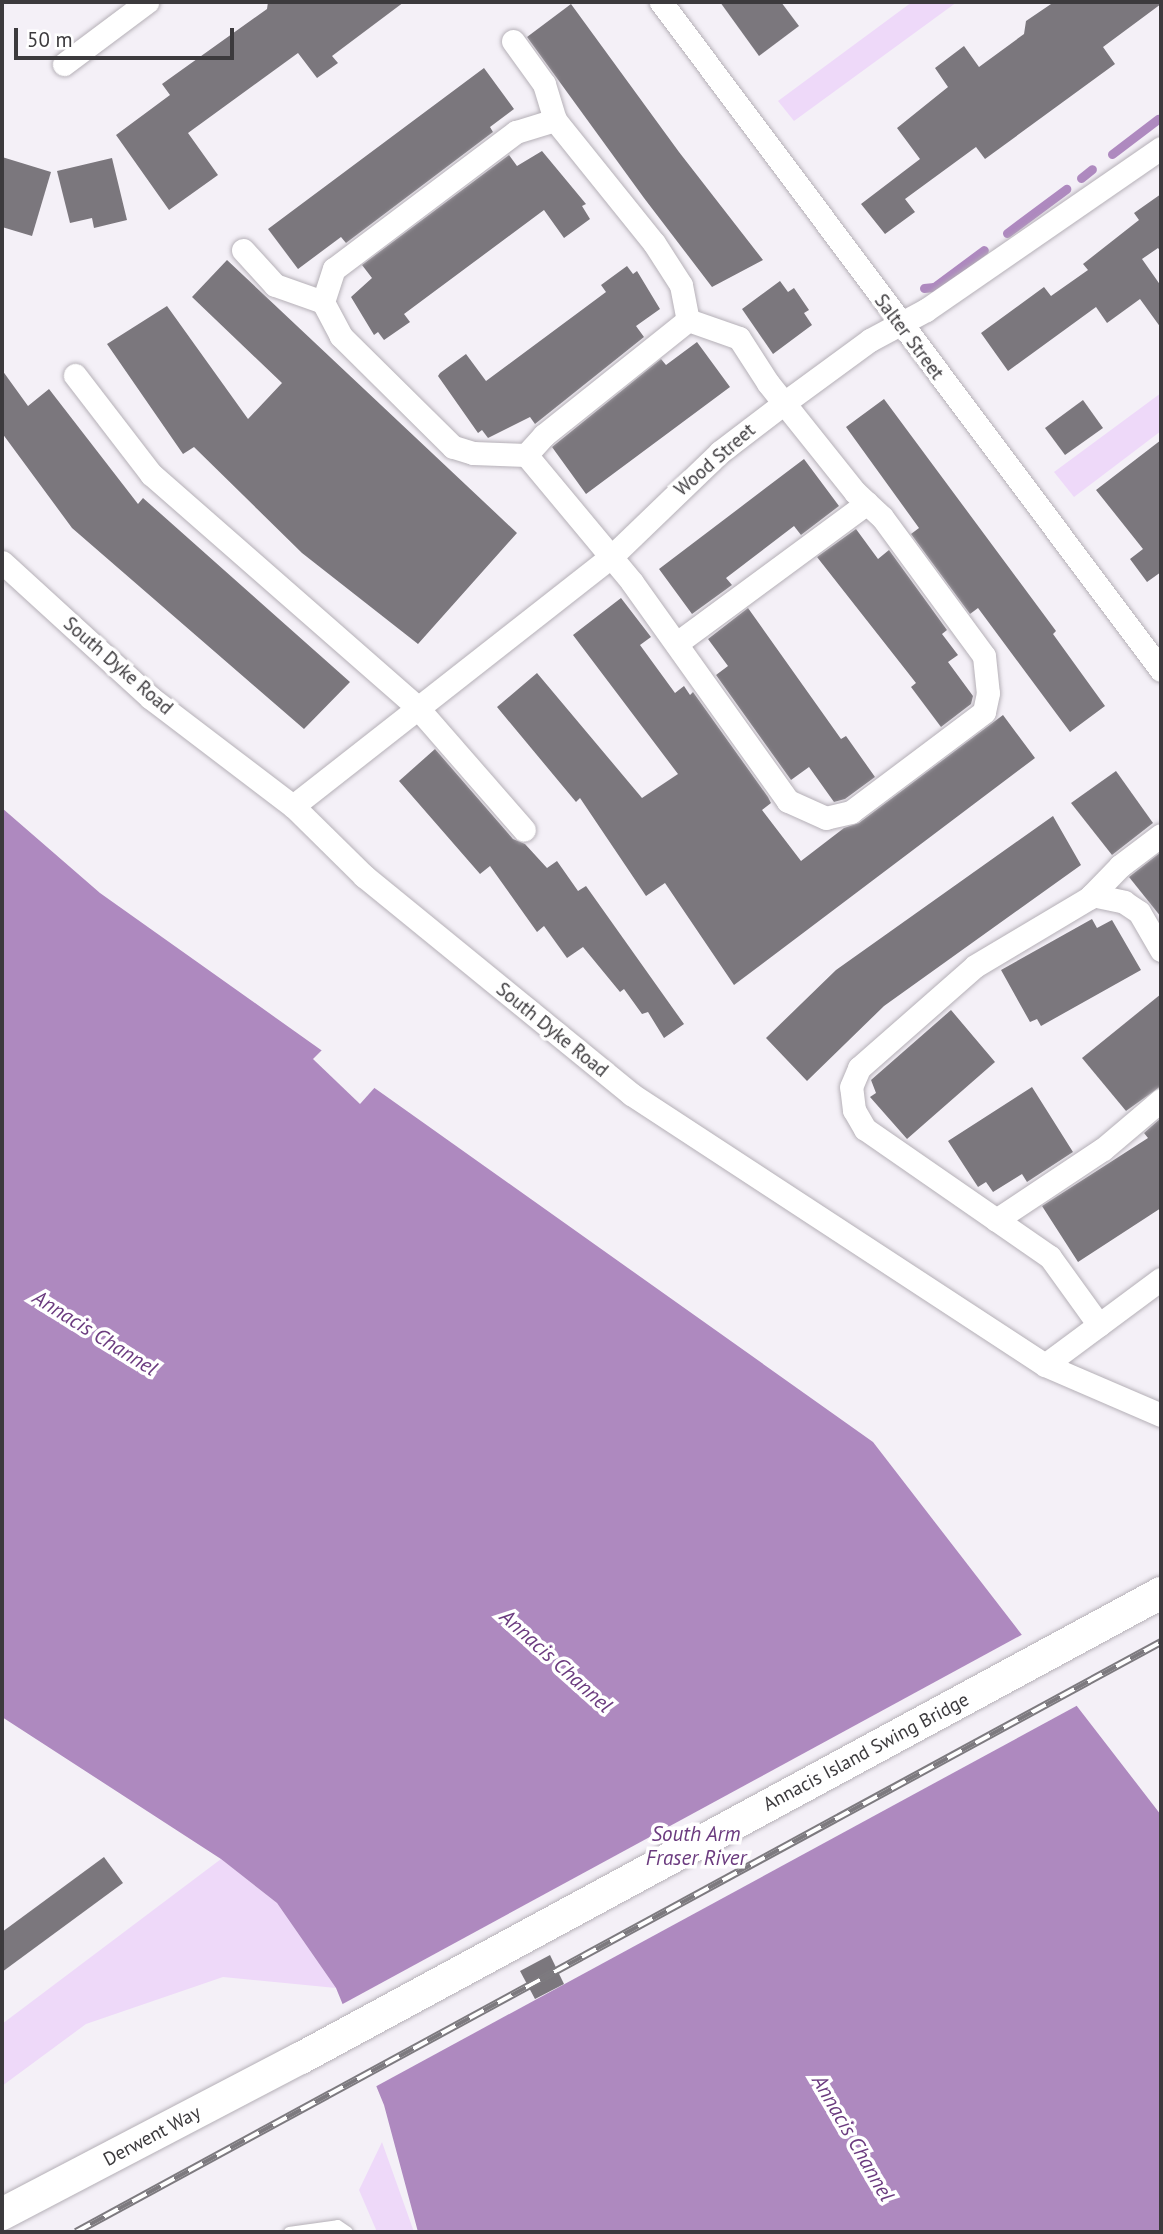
<!DOCTYPE html>
<html>
<head>
<meta charset="utf-8">
<style>
	body { margin:0 }
	#map { position:relative; width:1163px; height:2234px; overflow:hidden; background:#f4f0f7; font-family:"PT Sans",sans-serif }
	div>[style] { position:absolute }
	.green>* { inset:0; background:#eed9f9 }
	.water>* { inset:0; background:#ae89bf }
	.pier>* { inset:0; background:#f4f0f7 }
	.stream>* { height:9px; margin:-4.5px; padding:0 4.5px; transform-origin:4.5px; border-radius:4.5px; background:#ae89bf }
	.building>* { inset:0; background:#7b777d }
	.roads { filter:drop-shadow(0 0 2px #b5b0b7) drop-shadow(0 0 2px #b5b0b7) }
	.service>* { height:10px; margin:-5px; padding:0 5px; transform-origin:5px; border-radius:5px; background:#fff }
	.minor>* { height:23px; margin:-11.5px; padding:0 11.5px; transform-origin:11.5px; border-radius:11.5px; background:#fff }
	.secondary>* { height:32px; margin:-16px; padding:0 16px; transform-origin:16px; border-radius:16px; background:#fff }
	.rail>* { height:8px; margin-top:-4px; transform-origin:0; background:repeating-linear-gradient(90deg,#fff 0 16px,#7d7a7f 0 32px); box-sizing:border-box; border-block:2px solid #7d7a7f }
	span { translate:-50% -50%; white-space:nowrap; text-align:center; line-height:1.15; -webkit-text-stroke:7px #fff; paint-order:stroke }
	.street-label { font-size:19px; color:#3c3a3d }
	.water-label { font-size:21px; color:#6b3b7f; font-style:italic }
	.frame { position:absolute; inset:0; border:4px solid #3c3a3d; pointer-events:none }
	.scale { position:absolute; left:14px; top:28px; width:220px; height:32px; box-sizing:border-box; border:4px solid #3c3a3d; border-top:0; padding-left:9px; font-size:21px; line-height:24px; white-space:nowrap; color:#3c3a3d; -webkit-text-stroke:5px #fff; paint-order:stroke }
</style>
</head>
<body>
<div id="map">
	<div class="green">
		<i style="clip-path:polygon(912px 2px,957px 2px,794px 121px,778px 101px)"></i>
		<i style="clip-path:polygon(1161px 393px,1161px 431px,1074px 497px,1054px 472px)"></i>
		<i style="clip-path:polygon(221px 1859px,277px 1903px,336px 1988px,223px 1977px,86px 2024px,2px 2086px,2px 2024px)"></i>
		<i style="clip-path:polygon(382px 2142px,414px 2232px,377px 2232px,359px 2190px)"></i>
	</div>
	<div class="water">
		<i style="clip-path:polygon(2px 808px,100px 893px,873px 1442px,1161px 1815px,1161px 2232px,418px 2232px,384px 2105px,336px 1988px,277px 1903px,221px 1859px,2px 1717px)"></i>
	</div>
	<div class="pier">
		<i style="clip-path:polygon(324px 1048px,377px 1085px,360px 1104px,313px 1059px)"></i>
		<i style="clip-path:polygon(1025px 1633px,1080px 1704px,373px 2088px,339px 2006px)"></i>
	</div>
	<div class="stream">
		<i style="left:1112px;top:154px;width:58px;rotate:-37.3deg"></i>
		<i style="left:1081px;top:178px;width:14px;rotate:-39deg"></i>
		<i style="left:1007px;top:233px;width:74px;rotate:-36.7deg"></i>
		<i style="left:924px;top:288px;width:10px;rotate:-6deg"></i>
		<i style="left:934px;top:287px;width:62px;rotate:-36.5deg"></i>
	</div>
	<div class="building">
		<i style="clip-path:polygon(268px 2px,404px 2px,332px 56px,338px 63px,317px 78px,298px 53px,188px 133px,218px 175px,169px 210px,116px 135px,170px 95px,162px 84px,267px 9px)"></i>
		<i style="clip-path:polygon(720px 2px,781px 2px,799px 26px,759px 56px)"></i>
		<i style="clip-path:polygon(1054px 2px,1161px 4px,1103px 47px,1115px 64px,985px 159px,976px 147px,905px 199px,915px 212px,885px 234px,861px 204px,920px 159px,897px 128px,948px 87px,935px 68px,964px 46px,979px 67px,1024px 34px,1026px 21px)"></i>
		<i style="clip-path:polygon(571px 4px,679px 152px,763px 260px,712px 287px,644px 198px,527px 37px)"></i>
		<i style="clip-path:polygon(484px 68px,514px 109px,490px 127px,493px 132px,346px 243px,341px 237px,298px 269px,268px 229px)"></i>
		<i style="clip-path:polygon(542px 151px,586px 204px,582px 206px,590px 219px,564px 238px,544px 210px,404px 314px,410px 322px,384px 340px,378px 332px,374px 335px,351px 297px,372px 278px,362px 265px,509px 155px,517px 166px)"></i>
		<i style="clip-path:polygon(2px 157px,51px 172px,32px 236px,2px 227px)"></i>
		<i style="clip-path:polygon(112px 158px,127px 220px,94px 228px,92px 218px,70px 223px,57px 171px)"></i>
		<i style="clip-path:polygon(1161px 194px,1161px 252px,1158px 248px,1142px 259px,1161px 286px,1161px 328px,1140px 299px,1107px 323px,1096px 307px,1008px 371px,981px 333px,1044px 287px,1051px 296px,1088px 270px,1083px 264px,1139px 220px,1134px 213px)"></i>
		<i style="clip-path:polygon(227px 260px,517px 533px,418px 644px,302px 553px,194px 447px,183px 454px,107px 344px,167px 306px,248px 419px,282px 383px,192px 297px)"></i>
		<i style="clip-path:polygon(627px 266px,633px 274px,637px 271px,660px 309px,636px 326px,644px 337px,535px 424px,530px 417px,488px 438px,482px 430px,478px 433px,438px 376px,440px 373px,466px 354px,486px 381px,606px 292px,601px 285px)"></i>
		<i style="clip-path:polygon(780px 281px,788px 292px,794px 288px,809px 310px,804px 313px,812px 325px,773px 354px,742px 309px)"></i>
		<i style="clip-path:polygon(697px 342px,730px 387px,586px 494px,552px 447px,661px 359px,666px 365px)"></i>
		<i style="clip-path:polygon(2px 370px,28px 406px,49px 389px,138px 504px,143px 498px,350px 682px,304px 729px,72px 528px,2px 433px)"></i>
		<i style="clip-path:polygon(884px 399px,1056px 631px,1053px 634px,1105px 706px,1070px 732px,978px 608px,970px 614px,911px 534px,919px 528px,846px 427px)"></i>
		<i style="clip-path:polygon(1083px 400px,1103px 428px,1065px 455px,1045px 428px)"></i>
		<i style="clip-path:polygon(1161px 440px,1161px 572px,1147px 582px,1130px 559px,1143px 549px,1096px 490px)"></i>
		<i style="clip-path:polygon(804px 459px,839px 506px,801px 535px,794px 526px,726px 578px,732px 585px,692px 614px,659px 569px)"></i>
		<i style="clip-path:polygon(856px 529px,878px 559px,889px 550px,947px 630px,942px 634px,958px 655px,948px 662px,973px 696px,971px 704px,941px 727px,911px 687px,916px 683px,817px 557px)"></i>
		<i style="clip-path:polygon(621px 598px,651px 637px,640px 645px,675px 693px,684px 686px,690px 695px,693px 692px,768px 797px,771px 803px,762px 810px,801px 861px,844px 828px,859px 823px,1003px 715px,1035px 758px,734px 985px,665px 883px,646px 896px,580px 798px,576px 802px,497px 707px,537px 673px,642px 798px,678px 774px,573px 635px)"></i>
		<i style="clip-path:polygon(748px 608px,841px 739px,846px 736px,875px 777px,845px 799px,834px 802px,809px 767px,791px 780px,716px 675px,728px 666px,708px 639px)"></i>
		<i style="clip-path:polygon(435px 749px,513px 839px,525px 844px,547px 868px,557px 861px,578px 891px,586px 886px,684px 1024px,664px 1038px,648px 1012px,642px 1014px,624px 989px,620px 992px,583px 947px,567px 958px,544px 926px,537px 932px,490px 866px,480px 874px,399px 781px)"></i>
		<i style="clip-path:polygon(1116px 771px,1153px 823px,1112px 855px,1071px 803px)"></i>
		<i style="clip-path:polygon(1053px 816px,1081px 865px,884px 1006px,807px 1081px,766px 1038px,836px 970px)"></i>
		<i style="clip-path:polygon(1161px 852px,1161px 917px,1129px 877px)"></i>
		<i style="clip-path:polygon(1092px 919px,1097px 928px,1112px 920px,1141px 970px,1041px 1026px,1037px 1019px,1030px 1022px,1001px 970px)"></i>
		<i style="clip-path:polygon(1161px 994px,1161px 1086px,1126px 1111px,1082px 1058px)"></i>
		<i style="clip-path:polygon(951px 1010px,995px 1062px,907px 1139px,870px 1097px,876px 1093px,871px 1080px)"></i>
		<i style="clip-path:polygon(1032px 1087px,1073px 1152px,1027px 1182px,1022px 1174px,993px 1192px,986px 1182px,978px 1187px,948px 1141px)"></i>
		<i style="clip-path:polygon(1161px 1118px,1161px 1208px,1078px 1262px,1042px 1206px,1148px 1138px,1144px 1133px)"></i>
		<i style="clip-path:polygon(104px 1857px,123px 1883px,2px 1972px,2px 1932px)"></i>
		<i style="clip-path:polygon(550px 1955px,564px 1984px,535px 1999px,520px 1971px)"></i>
	</div>
	<div class="roads">
		<div class="service">
			<i style="left:289px;top:2232px;width:49px;rotate:-8.1deg"></i>
			<i style="left:338px;top:2225px;width:12px;rotate:35deg"></i>
		</div>
		<div class="minor">
			<i style="left:661px;top:2px;width:834px;rotate:53.19deg"></i>
			<i style="left:513px;top:41px;width:53px;rotate:54.2deg"></i>
			<i style="left:544px;top:84px;width:38px;rotate:73deg"></i>
			<i style="left:555px;top:120px;width:158px;rotate:51.2deg"></i>
			<i style="left:654px;top:243px;width:50px;rotate:57.3deg"></i>
			<i style="left:681px;top:285px;width:36px;rotate:79deg"></i>
			<i style="left:688px;top:320px;width:54px;rotate:19.4deg"></i>
			<i style="left:739px;top:338px;width:54px;rotate:57.2deg"></i>
			<i style="left:768px;top:383px;width:139px;rotate:51.4deg"></i>
			<i style="left:855px;top:492px;width:37px;rotate:43deg"></i>
			<i style="left:882px;top:517px;width:172px;rotate:53.7deg"></i>
			<i style="left:984px;top:656px;width:37px;rotate:84deg"></i>
			<i style="left:988px;top:693px;width:19px;rotate:102deg"></i>
			<i style="left:984px;top:712px;width:166px;rotate:143.1deg"></i>
			<i style="left:851px;top:812px;width:26px;rotate:167deg"></i>
			<i style="left:826px;top:818px;width:42px;rotate:-155.9deg"></i>
			<i style="left:788px;top:801px;width:269px;rotate:-125.5deg"></i>
			<i style="left:632px;top:582px;width:165px;rotate:-129.8deg"></i>
			<i style="left:526px;top:455px;width:53px;rotate:-177.8deg"></i>
			<i style="left:473px;top:453px;width:21px;rotate:-163deg"></i>
			<i style="left:453px;top:447px;width:158px;rotate:-135.3deg"></i>
			<i style="left:341px;top:336px;width:38px;rotate:-118deg"></i>
			<i style="left:323px;top:302px;width:35px;rotate:-72deg"></i>
			<i style="left:334px;top:269px;width:228px;rotate:-37deg"></i>
			<i style="left:516px;top:132px;width:41px;rotate:-17.1deg"></i>
			<i style="left:64px;top:64px;width:104px;rotate:-36.8deg"></i>
			<i style="left:243px;top:250px;width:47px;rotate:47.6deg"></i>
			<i style="left:275px;top:285px;width:51px;rotate:19.5deg"></i>
			<i style="left:75px;top:375px;width:125px;rotate:52.5deg"></i>
			<i style="left:151px;top:474px;width:352px;rotate:41.2deg"></i>
			<i style="left:416px;top:706px;width:164px;rotate:48.9deg"></i>
			<i style="left:526px;top:455px;width:27px;rotate:-48deg"></i>
			<i style="left:544px;top:435px;width:184px;rotate:-38.6deg"></i>
			<i style="left:2px;top:562px;width:202px;rotate:42.4deg"></i>
			<i style="left:151px;top:698px;width:178px;rotate:37.3deg"></i>
			<i style="left:293px;top:806px;width:100px;rotate:44.6deg"></i>
			<i style="left:364px;top:876px;width:345px;rotate:39.2deg"></i>
			<i style="left:631px;top:1094px;width:495px;rotate:33.2deg"></i>
			<i style="left:1045px;top:1365px;width:126px;rotate:23.3deg"></i>
			<i style="left:677px;top:643px;width:236px;rotate:-36.4deg"></i>
			<i style="left:293px;top:806px;width:404px;rotate:-38.1deg"></i>
			<i style="left:611px;top:557px;width:151px;rotate:-43.9deg"></i>
			<i style="left:720px;top:452px;width:81px;rotate:-37.4deg"></i>
			<i style="left:784px;top:403px;width:107px;rotate:-36.2deg"></i>
			<i style="left:870px;top:340px;width:64px;rotate:-28.2deg"></i>
			<i style="left:926px;top:310px;width:285px;rotate:-34.6deg"></i>
			<i style="left:1092px;top:895px;width:33px;rotate:12deg"></i>
			<i style="left:1124px;top:902px;width:18px;rotate:34deg"></i>
			<i style="left:1139px;top:912px;width:44px;rotate:59.9deg"></i>
			<i style="left:996px;top:1220px;width:128px;rotate:-33.6deg"></i>
			<i style="left:1103px;top:1149px;width:76px;rotate:-40.2deg"></i>
			<i style="left:1099px;top:1325px;width:84px;rotate:-125.8deg"></i>
			<i style="left:1050px;top:1257px;width:225px;rotate:-145.3deg"></i>
			<i style="left:865px;top:1129px;width:22px;rotate:-120deg"></i>
			<i style="left:854px;top:1110px;width:23px;rotate:-97deg"></i>
			<i style="left:851px;top:1087px;width:21px;rotate:-67deg"></i>
			<i style="left:859px;top:1068px;width:154px;rotate:-41.3deg"></i>
			<i style="left:975px;top:966px;width:133px;rotate:-30.8deg"></i>
			<i style="left:1089px;top:898px;width:45px;rotate:-45.9deg"></i>
			<i style="left:1120px;top:866px;width:51px;rotate:-37.1deg"></i>
			<i style="left:1045px;top:1365px;width:144px;rotate:-36.6deg"></i>
		</div>
		<div class="secondary">
			<i style="left:2px;top:2214px;width:337px;rotate:-27.6deg"></i>
			<i style="left:301px;top:2058px;width:978px;rotate:-28.4deg"></i>
		</div>
	</div>
	<div class="rail">
		<i style="left:76px;top:2232px;width:1235px;rotate:-28.54deg"></i>
	</div>
	<div class="street-label">
		<span style="left:909px;top:337px;rotate:53deg">Salter Street</span>
		<span style="left:715px;top:460px;rotate:-41deg">Wood Street</span>
		<span style="left:118px;top:666px;rotate:41deg">South Dyke Road</span>
		<span style="left:552px;top:1030px;rotate:39deg">South Dyke Road</span>
		<span style="left:866px;top:1752px;rotate:-28deg">Annacis Island Swing Bridge</span>
		<span style="left:152px;top:2136px;rotate:-28deg">Derwent Way</span>
	</div>
	<div class="water-label">
		<span style="left:95px;top:1333px;rotate:32deg">Annacis Channel</span>
		<span style="left:556px;top:1661px;rotate:42deg">Annacis Channel</span>
		<span style="left:696px;top:1846px">South Arm<br>Fraser River</span>
		<span style="left:853px;top:2138px;rotate:60deg">Annacis Channel</span>
	</div>
	<div class="frame"></div>
	<div class="scale">50 m</div>
</div>
</body>
</html>
